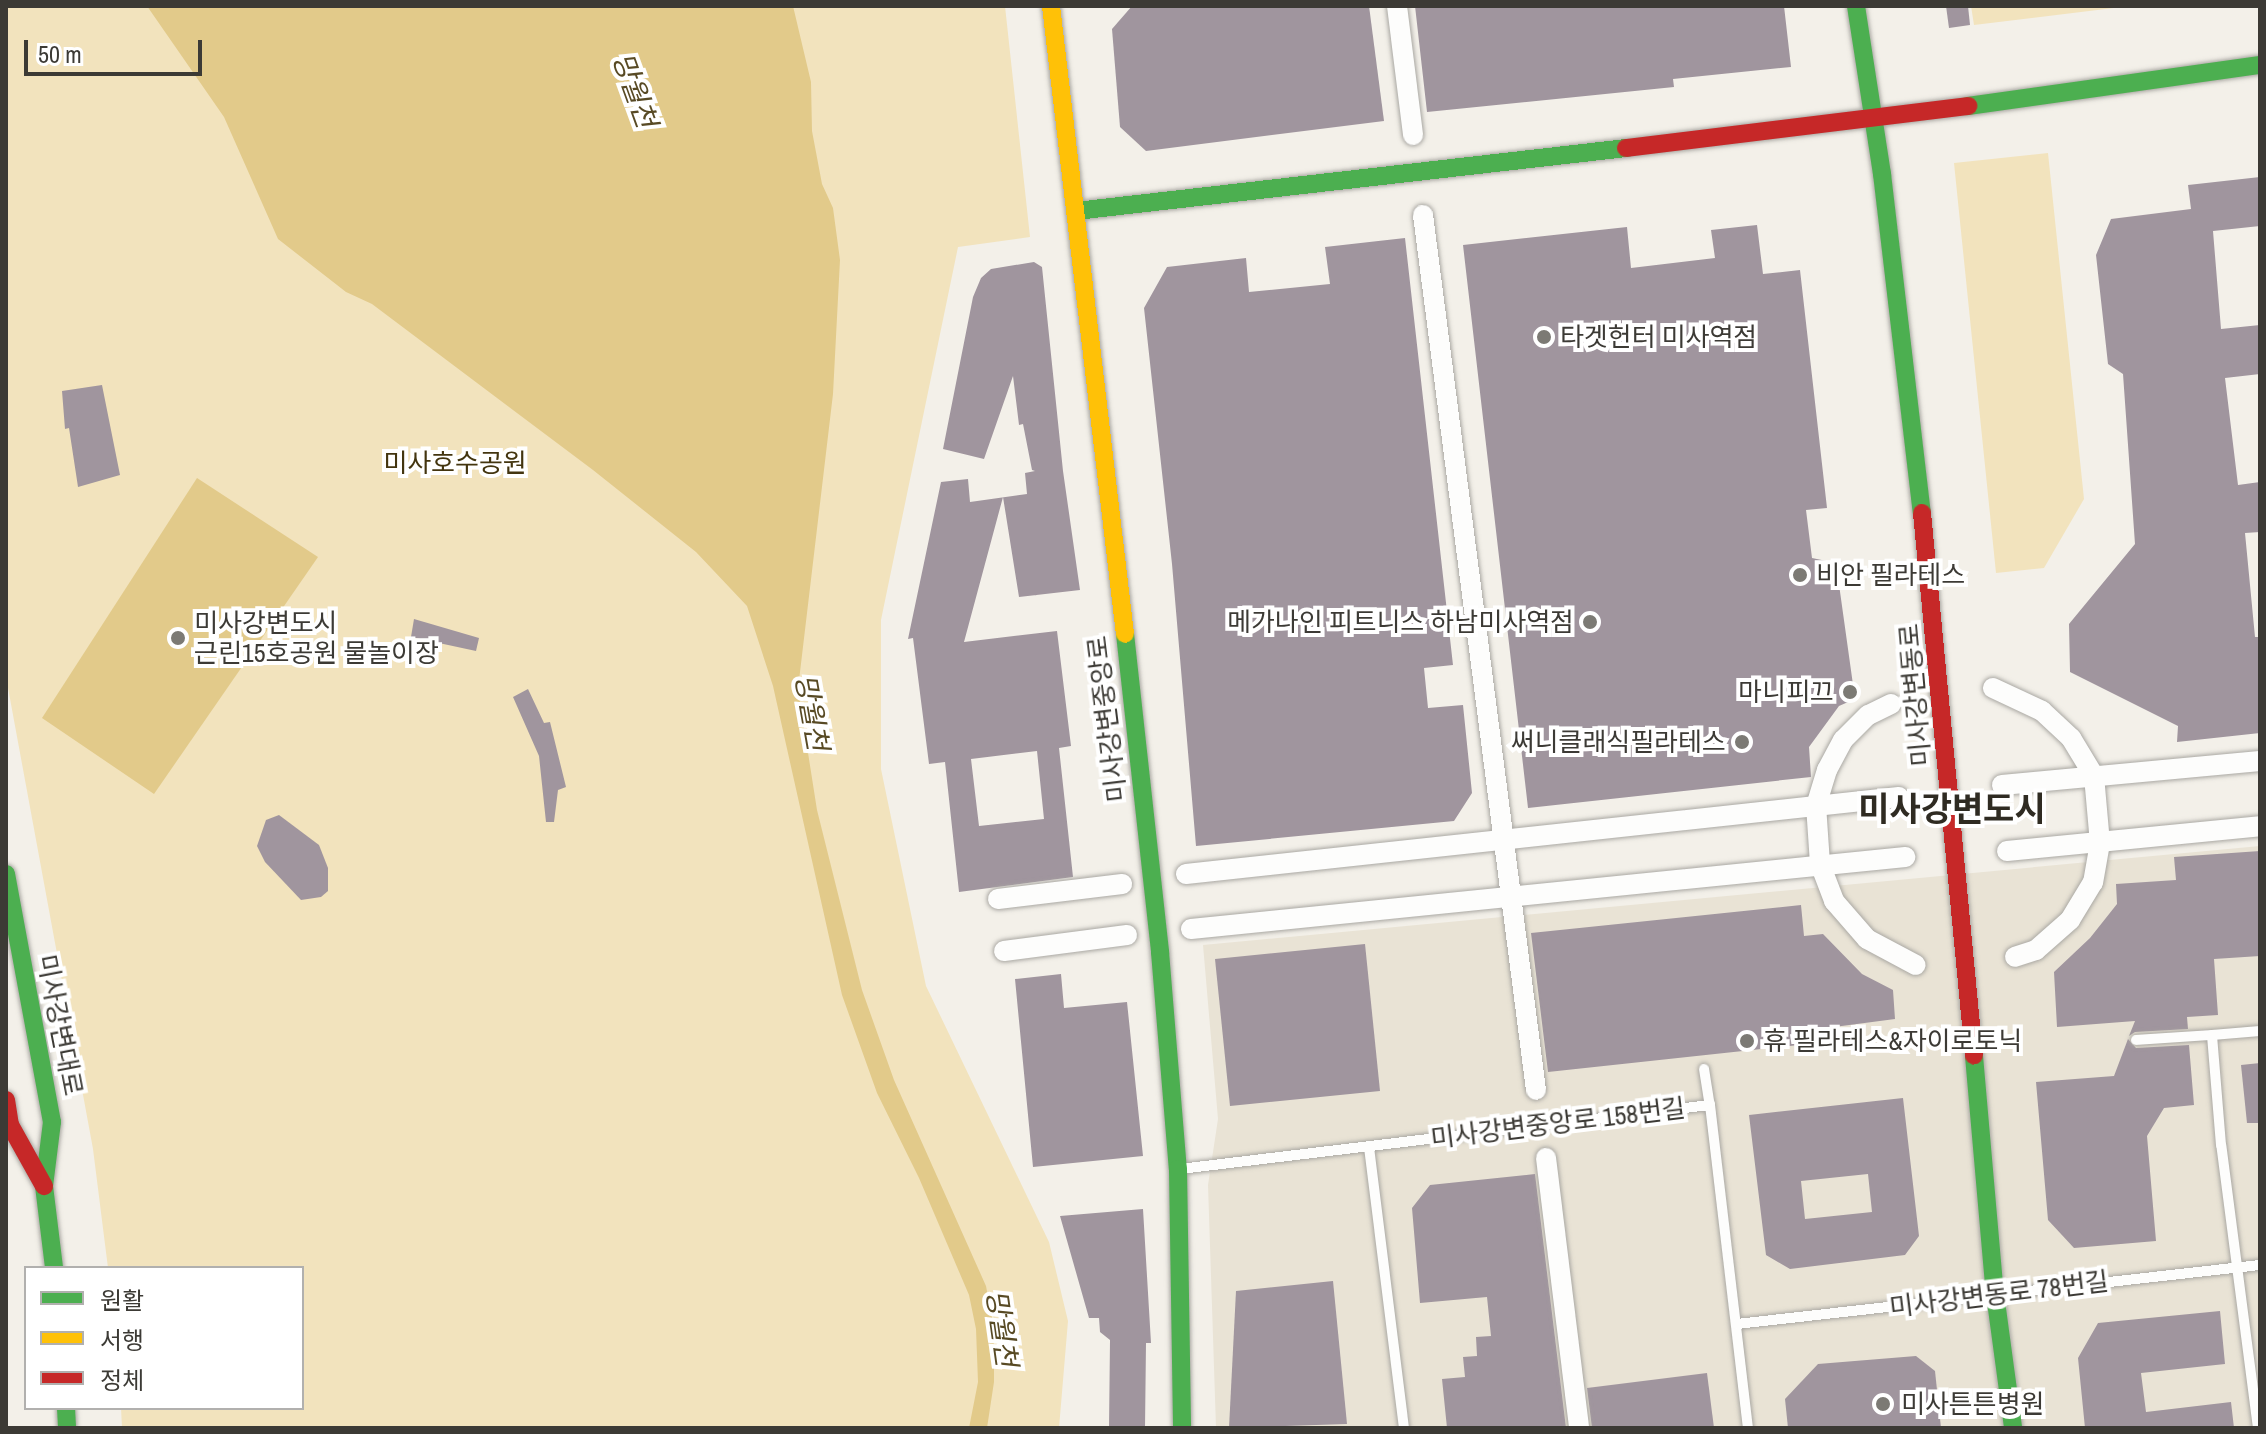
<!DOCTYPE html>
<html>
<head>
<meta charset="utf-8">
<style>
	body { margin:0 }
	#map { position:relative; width:2266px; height:1434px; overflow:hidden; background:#f3f0e9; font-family:"Archivo Narrow","Noto Sans KR",sans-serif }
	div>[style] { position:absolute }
	.built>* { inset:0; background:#e9e3d5 }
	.green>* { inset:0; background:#f2e3bd }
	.water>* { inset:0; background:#e2ca8a }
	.building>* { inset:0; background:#a0959e }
	.roads { filter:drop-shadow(0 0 2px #aaa8a3) drop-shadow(0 0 2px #aaa8a3) }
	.lane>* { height:10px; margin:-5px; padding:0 5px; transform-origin:5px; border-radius:5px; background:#fdfdfc }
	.street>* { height:20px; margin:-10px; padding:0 10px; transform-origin:10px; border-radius:10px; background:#fdfdfc }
	.fast>* { height:18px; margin:-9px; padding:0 9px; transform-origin:9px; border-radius:9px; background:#4caf50 }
	.slow>* { height:18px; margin:-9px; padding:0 9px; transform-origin:9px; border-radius:9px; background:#ffc107 }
	.jam>* { height:18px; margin:-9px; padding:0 9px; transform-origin:9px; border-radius:9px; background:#c62828 }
	.dots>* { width:22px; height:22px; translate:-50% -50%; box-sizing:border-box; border:4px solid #fff; border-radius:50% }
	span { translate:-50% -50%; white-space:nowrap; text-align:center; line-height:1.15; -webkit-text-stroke:8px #fff; paint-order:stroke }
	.poi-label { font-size:26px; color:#3c3a35 }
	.left { translate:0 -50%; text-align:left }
	.right { translate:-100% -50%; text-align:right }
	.park-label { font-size:26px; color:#43350f }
	.street-label { font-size:26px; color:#3c3a35 }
	.water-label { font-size:28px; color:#584a24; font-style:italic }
	.district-label { font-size:34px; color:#2f2b22; font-weight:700 }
	.frame { position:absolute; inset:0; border:8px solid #3c3a35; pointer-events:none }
	.legend { position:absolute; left:24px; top:1266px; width:280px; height:144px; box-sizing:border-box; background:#fff; border:2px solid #b1b0ae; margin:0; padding:10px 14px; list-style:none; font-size:24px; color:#3c3a35 }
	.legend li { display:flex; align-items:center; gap:16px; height:40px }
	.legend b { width:40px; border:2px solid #b1b0ae }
	.scale { position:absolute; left:24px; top:40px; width:178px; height:36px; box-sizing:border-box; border:4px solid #3c3a35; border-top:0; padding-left:10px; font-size:24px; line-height:28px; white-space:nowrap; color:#3c3a35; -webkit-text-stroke:6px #fff; paint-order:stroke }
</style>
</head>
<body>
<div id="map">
	<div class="built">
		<i style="clip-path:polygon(2260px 846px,2260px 1428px,1216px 1428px,1208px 1185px,1218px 1119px,1203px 945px)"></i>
	</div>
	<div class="green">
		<i style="clip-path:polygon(6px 6px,1005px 6px,1030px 237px,958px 247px,881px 620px,881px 769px,926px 986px,1049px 1242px,1068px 1321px,1059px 1428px,122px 1428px,121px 1408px,302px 1408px,302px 1268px,108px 1268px,93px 1149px,6px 677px)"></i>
		<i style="clip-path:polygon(1971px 6px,2130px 6px,1974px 25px)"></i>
		<i style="clip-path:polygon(2048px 153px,2084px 499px,2044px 568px,1996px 573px,1954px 163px)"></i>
	</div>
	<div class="water">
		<i style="clip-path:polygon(147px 6px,793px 6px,811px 82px,812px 131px,822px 184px,833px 208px,840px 260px,833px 394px,798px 689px,817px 810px,862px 990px,894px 1080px,986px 1286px,994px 1328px,994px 1382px,987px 1428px,969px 1428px,978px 1382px,976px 1329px,969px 1295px,919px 1178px,877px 1093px,842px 995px,773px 686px,747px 606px,696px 552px,593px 470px,372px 304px,346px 292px,278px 239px,224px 117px)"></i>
		<i style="clip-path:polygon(197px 478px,318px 557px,154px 794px,42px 718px)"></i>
	</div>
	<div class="building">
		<i style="clip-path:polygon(1132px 6px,1369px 6px,1384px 121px,1146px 151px,1120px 127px,1112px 29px)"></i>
		<i style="clip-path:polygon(1415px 6px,1784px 6px,1791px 67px,1673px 79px,1674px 87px,1427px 112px)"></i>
		<i style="clip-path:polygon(1946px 6px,1968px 6px,1970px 25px,1949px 28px)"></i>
		<i style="clip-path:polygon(2260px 177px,2260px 226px,2213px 231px,2221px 329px,2260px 325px,2260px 374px,2225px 378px,2238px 485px,2260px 482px,2260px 532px,2245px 533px,2255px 637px,2260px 637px,2260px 733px,2177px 742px,2178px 726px,2070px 672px,2069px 624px,2135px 544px,2123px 374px,2108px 364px,2096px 255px,2111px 219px,2191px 209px,2188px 185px)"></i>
		<i style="clip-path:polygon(1757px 225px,1763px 274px,1800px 270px,1827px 508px,1806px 510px,1812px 558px,1836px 563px,1855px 699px,1839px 706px,1809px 747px,1811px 777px,1528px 808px,1463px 245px,1627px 227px,1631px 268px,1715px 258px,1711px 230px)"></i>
		<i style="clip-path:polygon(1405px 238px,1453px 665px,1424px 668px,1428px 708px,1463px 705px,1472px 793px,1454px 821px,1196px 846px,1172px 564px,1144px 308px,1167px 267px,1246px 258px,1249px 292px,1330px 284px,1325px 247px)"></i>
		<i style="clip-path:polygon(evenodd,1034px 262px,1042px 267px,1063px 471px,1080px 590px,1019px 597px,1003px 497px,964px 642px,1057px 631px,1071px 746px,1059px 748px,1073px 877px,959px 892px,945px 762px,929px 764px,913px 638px,908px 639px,941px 482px,968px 479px,970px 502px,1027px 494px,1025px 473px,1035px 471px,1032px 470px,1023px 424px,1019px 425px,1013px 376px,984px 459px,943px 449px,973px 297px,981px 278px,991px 269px,1034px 262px,1037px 751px,1044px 819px,979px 826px,971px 759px,1037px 751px)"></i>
		<i style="clip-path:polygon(102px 385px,120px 475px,78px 487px,69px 428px,65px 429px,62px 391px)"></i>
		<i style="clip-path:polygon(414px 619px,479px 638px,476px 651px,411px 637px)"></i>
		<i style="clip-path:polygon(528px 689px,544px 723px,550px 722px,566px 787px,558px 790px,554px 822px,546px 822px,539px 756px,513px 697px)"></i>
		<i style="clip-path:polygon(279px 815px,319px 845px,328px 868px,328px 891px,321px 897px,301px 900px,265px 862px,257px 846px,266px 820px)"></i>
		<i style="clip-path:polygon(2260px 851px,2260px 956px,2214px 959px,2218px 1015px,2187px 1017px,2188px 1029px,2135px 1032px,2129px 1036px,2135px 1021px,2057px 1027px,2054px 972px,2090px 938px,2117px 904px,2116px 884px,2176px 880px,2174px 857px)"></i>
		<i style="clip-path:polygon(1801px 905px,1804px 936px,1823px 934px,1862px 974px,1893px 990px,1895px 1019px,1834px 1027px,1836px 1041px,1548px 1072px,1531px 933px)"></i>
		<i style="clip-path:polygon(1365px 944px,1380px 1091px,1230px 1106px,1215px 959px)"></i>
		<i style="clip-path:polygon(1061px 974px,1064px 1008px,1127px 1002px,1143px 1156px,1033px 1167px,1015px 979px)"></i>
		<i style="clip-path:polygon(2128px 1039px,2136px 1048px,2189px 1045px,2194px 1105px,2164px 1108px,2147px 1136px,2156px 1241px,2074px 1248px,2048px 1220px,2036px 1082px,2114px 1076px)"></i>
		<i style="clip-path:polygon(2260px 1063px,2260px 1123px,2247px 1123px,2241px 1065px)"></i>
		<i style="clip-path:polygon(evenodd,1903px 1098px,1919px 1236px,1905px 1255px,1790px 1269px,1766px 1255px,1749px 1115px,1903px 1098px,1868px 1174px,1872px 1212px,1805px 1219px,1801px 1181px,1868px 1174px)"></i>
		<i style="clip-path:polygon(1535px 1174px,1566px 1428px,1447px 1428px,1442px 1379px,1465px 1377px,1463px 1357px,1477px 1356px,1476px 1337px,1491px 1336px,1487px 1297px,1420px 1303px,1412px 1208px,1430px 1185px)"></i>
		<i style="clip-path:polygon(1143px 1209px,1151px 1343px,1146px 1343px,1145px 1428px,1109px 1428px,1110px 1340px,1100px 1332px,1099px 1318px,1089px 1318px,1060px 1216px)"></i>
		<i style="clip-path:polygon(1333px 1281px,1347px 1424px,1229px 1428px,1236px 1291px)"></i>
		<i style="clip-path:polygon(2220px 1311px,2225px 1364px,2141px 1373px,2146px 1412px,2231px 1402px,2234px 1428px,2085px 1428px,2078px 1358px,2098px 1323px)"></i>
		<i style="clip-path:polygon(1916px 1356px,1935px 1371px,1941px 1428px,1788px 1428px,1785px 1399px,1818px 1364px)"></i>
		<i style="clip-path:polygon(1707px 1373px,1714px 1428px,1592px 1428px,1587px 1388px)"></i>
	</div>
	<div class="roads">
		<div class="lane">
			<i style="left:2136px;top:1040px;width:76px;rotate:-3.8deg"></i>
			<i style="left:1704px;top:1069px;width:36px;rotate:81deg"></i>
			<i style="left:1369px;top:1147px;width:283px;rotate:82.9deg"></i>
			<i style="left:1180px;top:1169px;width:534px;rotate:-6.89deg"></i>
			<i style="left:1710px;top:1105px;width:325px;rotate:83.3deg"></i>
			<i style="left:1737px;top:1324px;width:526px;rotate:-6.44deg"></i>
			<i style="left:2258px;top:1428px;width:285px;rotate:-97.4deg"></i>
			<i style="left:2221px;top:1145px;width:110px;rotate:-94.7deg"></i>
			<i style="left:2212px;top:1035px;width:48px;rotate:-4.8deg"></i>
		</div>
		<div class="street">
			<i style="left:1397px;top:6px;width:130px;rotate:82.9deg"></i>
			<i style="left:1423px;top:215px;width:882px;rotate:82.64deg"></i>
			<i style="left:1993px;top:688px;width:54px;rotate:25.1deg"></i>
			<i style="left:2042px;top:711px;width:40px;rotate:43deg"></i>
			<i style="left:2071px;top:738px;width:44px;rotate:58.8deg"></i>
			<i style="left:2094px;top:776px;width:67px;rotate:84.9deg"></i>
			<i style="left:2100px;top:843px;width:40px;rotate:100deg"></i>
			<i style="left:2093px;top:882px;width:44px;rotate:121.2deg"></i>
			<i style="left:2070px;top:920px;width:45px;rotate:138.6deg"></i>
			<i style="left:2036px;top:950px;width:22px;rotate:162deg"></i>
			<i style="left:1891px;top:704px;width:25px;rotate:154deg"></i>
			<i style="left:1868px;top:715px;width:35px;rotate:135deg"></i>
			<i style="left:1843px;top:740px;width:34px;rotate:118deg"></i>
			<i style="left:1827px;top:770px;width:37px;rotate:107deg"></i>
			<i style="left:1816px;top:805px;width:59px;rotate:86.1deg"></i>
			<i style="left:1820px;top:864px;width:40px;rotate:69deg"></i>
			<i style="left:1834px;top:901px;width:50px;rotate:49deg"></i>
			<i style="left:1867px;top:939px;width:55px;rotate:28deg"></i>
			<i style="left:2002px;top:785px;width:259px;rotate:-5.3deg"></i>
			<i style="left:2007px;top:851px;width:254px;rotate:-5.6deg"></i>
			<i style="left:1186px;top:874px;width:717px;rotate:-6.16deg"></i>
			<i style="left:998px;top:899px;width:125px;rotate:-6.9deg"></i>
			<i style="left:1191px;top:929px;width:718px;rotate:-5.76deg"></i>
			<i style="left:1004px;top:951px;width:124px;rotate:-7.4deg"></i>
			<i style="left:1546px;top:1158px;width:272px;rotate:83deg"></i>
		</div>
		<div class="fast">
			<i style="left:1856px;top:6px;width:170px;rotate:81.2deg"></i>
			<i style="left:1882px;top:174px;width:341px;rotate:83.3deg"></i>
			<i style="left:1968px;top:106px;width:295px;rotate:-8deg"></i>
			<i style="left:1076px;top:211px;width:554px;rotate:-6.53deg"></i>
			<i style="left:1125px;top:634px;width:320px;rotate:83.7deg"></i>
			<i style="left:1160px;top:952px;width:218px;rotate:85.3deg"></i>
			<i style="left:1178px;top:1169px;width:259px;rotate:89.1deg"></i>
			<i style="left:6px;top:874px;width:252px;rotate:79.5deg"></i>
			<i style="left:52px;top:1122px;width:64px;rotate:97.1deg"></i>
			<i style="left:44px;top:1186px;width:83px;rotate:83deg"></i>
			<i style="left:1974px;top:1056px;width:239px;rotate:85deg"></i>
			<i style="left:1995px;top:1294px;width:135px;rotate:82.3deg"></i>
			<i style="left:66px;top:1408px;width:20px;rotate:87deg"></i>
		</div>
		<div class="slow">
			<i style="left:1051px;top:6px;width:632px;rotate:83.28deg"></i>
		</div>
		<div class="jam">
			<i style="left:1626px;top:148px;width:345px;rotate:-7deg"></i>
			<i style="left:1922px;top:513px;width:545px;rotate:84.53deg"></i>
			<i style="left:6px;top:1100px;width:25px;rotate:81deg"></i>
			<i style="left:10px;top:1125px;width:70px;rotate:60.9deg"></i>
		</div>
	</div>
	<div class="dots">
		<i style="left:1544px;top:337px;background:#7c7a74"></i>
		<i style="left:1800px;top:575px;background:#7c7a74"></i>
		<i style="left:1590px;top:622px;background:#7c7a74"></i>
		<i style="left:178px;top:638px;background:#7c7a74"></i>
		<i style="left:1850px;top:692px;background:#7c7a74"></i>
		<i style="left:1742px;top:742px;background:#7c7a74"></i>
		<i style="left:1747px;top:1041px;background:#7c7a74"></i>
		<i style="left:1883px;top:1404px;background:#7c7a74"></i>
	</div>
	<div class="poi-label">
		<span class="left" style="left:1560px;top:337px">타겟헌터 미사역점</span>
		<span class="left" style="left:1816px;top:575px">비안 필라테스</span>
		<span class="right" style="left:1574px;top:622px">메가나인 피트니스 하남미사역점</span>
		<span class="left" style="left:194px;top:638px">미사강변도시<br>근린15호공원 물놀이장</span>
		<span class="right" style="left:1834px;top:692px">마니피끄</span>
		<span class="right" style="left:1726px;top:742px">써니클래식필라테스</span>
		<span class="left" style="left:1763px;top:1041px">휴 필라테스&amp;자이로토닉</span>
		<span class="left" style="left:1901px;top:1404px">미사튼튼병원</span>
	</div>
	<div class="park-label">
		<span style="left:455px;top:463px">미사호수공원</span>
	</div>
	<div class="street-label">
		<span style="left:1915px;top:695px;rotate:-95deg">미사강변동로</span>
		<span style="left:1107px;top:719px;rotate:-97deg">미사강변중앙로</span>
		<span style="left:60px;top:1025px;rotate:79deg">미사강변대로</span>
		<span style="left:1558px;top:1123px;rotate:-7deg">미사강변중앙로 158번길</span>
		<span style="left:1999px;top:1294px;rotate:-7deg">미사강변동로 78번길</span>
	</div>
	<div class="water-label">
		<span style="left:635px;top:90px;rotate:70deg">망월천</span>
		<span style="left:812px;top:712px;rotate:80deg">망월천</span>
		<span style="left:1002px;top:1328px;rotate:82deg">망월천</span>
	</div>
	<div class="district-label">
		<span style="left:1952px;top:810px">미사강변도시</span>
	</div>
	<div class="frame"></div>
	<ul class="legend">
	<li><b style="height:10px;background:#4caf50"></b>원활</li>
	<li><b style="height:10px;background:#ffc107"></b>서행</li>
	<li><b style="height:10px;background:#c62828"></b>정체</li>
	</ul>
	<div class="scale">50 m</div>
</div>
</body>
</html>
